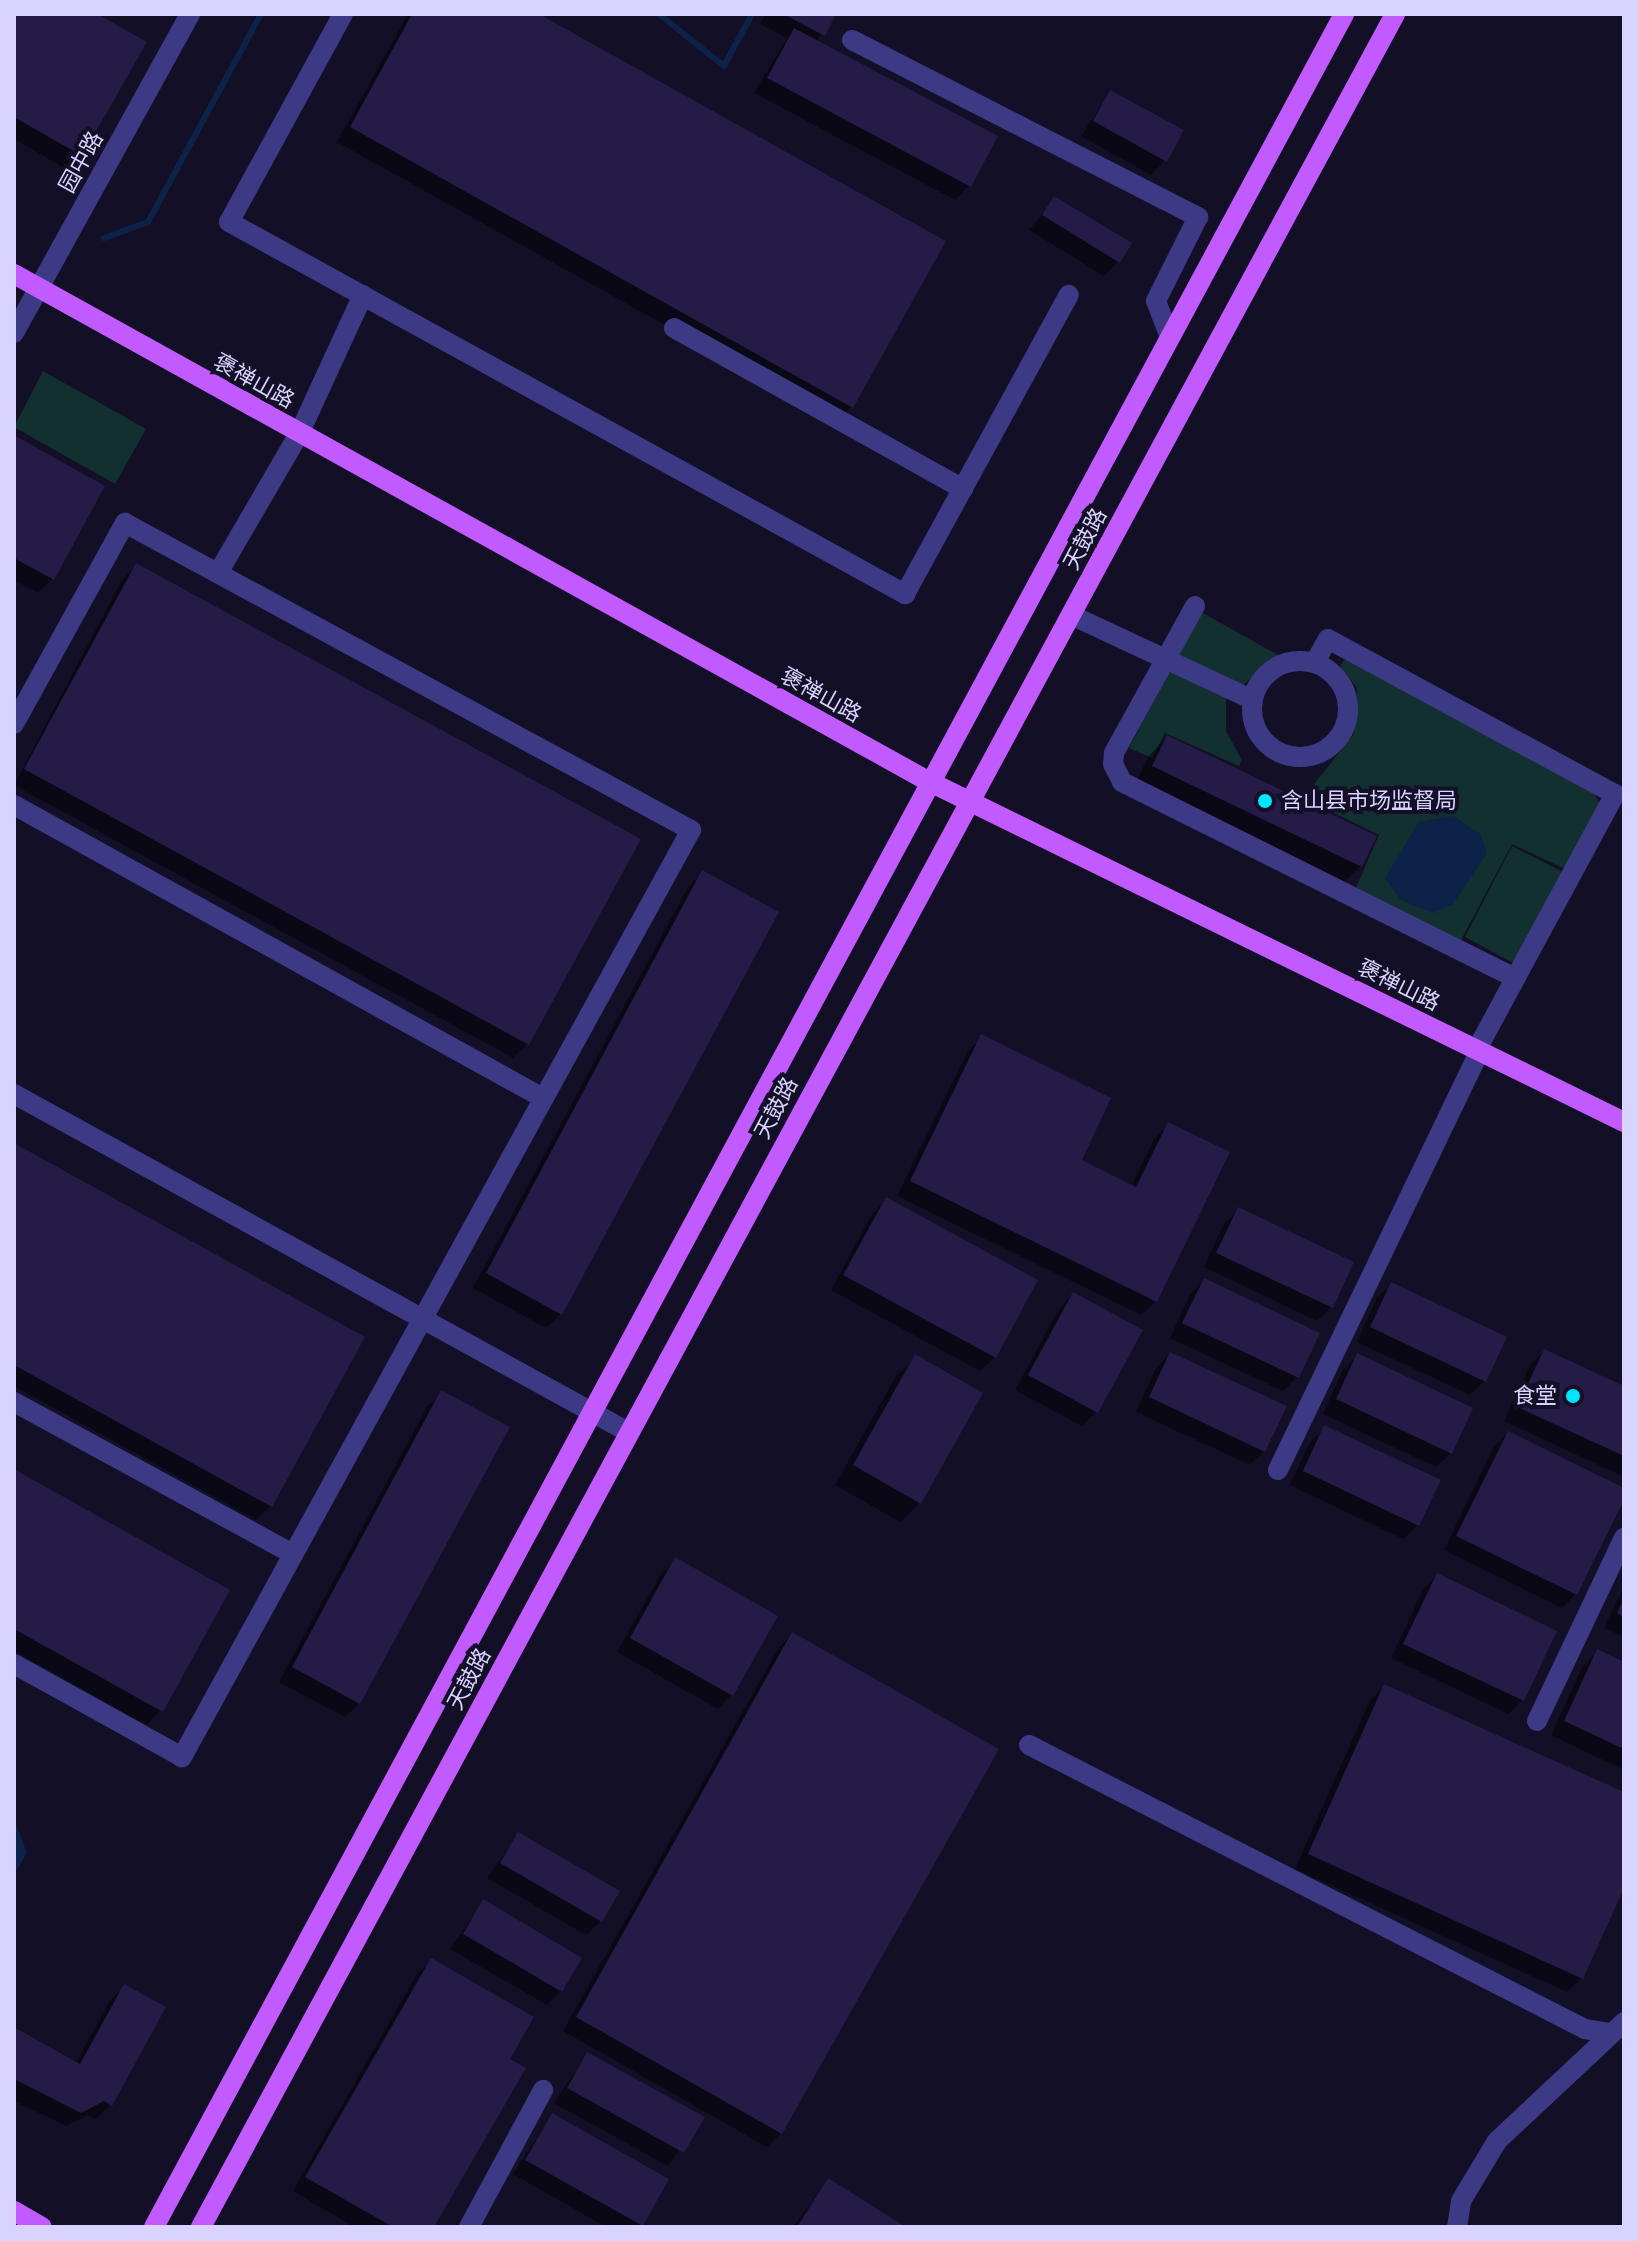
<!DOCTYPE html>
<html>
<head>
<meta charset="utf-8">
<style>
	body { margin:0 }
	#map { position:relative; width:1638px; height:2241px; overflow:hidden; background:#130f26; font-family:Mulish,"Noto Sans SC",sans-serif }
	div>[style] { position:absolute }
	.green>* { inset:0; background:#12302f }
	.water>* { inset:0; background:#0c2248 }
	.shadow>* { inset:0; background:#0007 }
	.stream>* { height:6px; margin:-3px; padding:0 3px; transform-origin:3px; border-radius:3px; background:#0c2248 }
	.building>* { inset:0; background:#241b47 }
	.minor>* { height:20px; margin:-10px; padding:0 10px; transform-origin:10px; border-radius:10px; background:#3d3a85 }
	.minor>.ring { margin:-10px; padding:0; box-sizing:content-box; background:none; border:20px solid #3d3a85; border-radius:50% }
	.major>* { height:20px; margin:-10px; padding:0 10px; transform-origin:10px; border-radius:10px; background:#c25bff }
	.dots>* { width:22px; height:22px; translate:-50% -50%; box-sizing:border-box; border:4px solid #130f26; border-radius:50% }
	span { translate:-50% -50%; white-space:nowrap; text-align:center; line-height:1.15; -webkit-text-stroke:8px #130f26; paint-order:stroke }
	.street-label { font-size:22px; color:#d9d4ff }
	.poi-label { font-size:22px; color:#d9d4ff }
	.left { translate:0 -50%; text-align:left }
	.right { translate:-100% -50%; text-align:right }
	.frame { position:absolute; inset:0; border:16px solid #d9d4ff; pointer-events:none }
</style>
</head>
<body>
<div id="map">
	<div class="green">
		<i style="clip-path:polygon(43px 371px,146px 429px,115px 484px,14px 427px)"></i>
		<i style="clip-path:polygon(1201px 612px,1278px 655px,1242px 686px,1179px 655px)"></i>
		<i style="clip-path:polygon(1346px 658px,1592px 790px,1602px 806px,1565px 869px,1512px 844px,1461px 940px,1354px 892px,1379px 835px,1303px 798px,1354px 734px,1357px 688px,1340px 666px)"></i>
		<i style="clip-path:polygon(1170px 671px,1226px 698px,1226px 731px,1242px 760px,1239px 766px,1165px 733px,1152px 758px,1129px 748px)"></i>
		<i style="clip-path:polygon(1512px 846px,1565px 873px,1517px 965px,1465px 937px)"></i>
	</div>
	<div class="water">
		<i style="clip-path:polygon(1454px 816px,1480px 834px,1487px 853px,1453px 904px,1433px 913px,1401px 900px,1385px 878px,1419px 822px)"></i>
		<i style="clip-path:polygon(14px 1819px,27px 1853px,14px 1875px)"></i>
	</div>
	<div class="shadow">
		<i style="clip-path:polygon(14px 14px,93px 14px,81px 155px,66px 169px,14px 139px)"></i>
		<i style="clip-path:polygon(408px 14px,535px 14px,851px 407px,837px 421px,337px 142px)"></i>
		<i style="clip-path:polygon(765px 14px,834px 14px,816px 42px,970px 185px,955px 200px,754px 93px,787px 38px,760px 24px)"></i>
		<i style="clip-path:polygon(1110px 93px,1165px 160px,1151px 175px,1081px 136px)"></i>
		<i style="clip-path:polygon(1055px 198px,1118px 262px,1104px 276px,1029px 230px)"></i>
		<i style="clip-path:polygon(14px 437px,103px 487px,52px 579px,38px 593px,14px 580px)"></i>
		<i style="clip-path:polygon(137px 565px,527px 1044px,513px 1058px,14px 785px,122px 580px)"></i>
		<i style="clip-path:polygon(1167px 737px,1361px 866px,1341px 885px,1134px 786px,1148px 757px)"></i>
		<i style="clip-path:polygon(702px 873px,561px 1314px,546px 1328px,473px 1288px,688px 887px)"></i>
		<i style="clip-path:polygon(982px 1037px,1079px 1161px,1131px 1187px,1154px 1139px,1168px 1125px,1156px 1301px,1141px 1315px,897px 1196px,968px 1051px)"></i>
		<i style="clip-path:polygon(14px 1145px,363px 1338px,270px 1506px,256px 1520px,14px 1386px)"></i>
		<i style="clip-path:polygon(886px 1200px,995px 1357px,980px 1371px,831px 1290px,872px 1214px)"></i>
		<i style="clip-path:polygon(1238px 1210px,1331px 1307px,1317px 1321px,1204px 1267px,1224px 1224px)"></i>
		<i style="clip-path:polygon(1204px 1280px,1297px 1377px,1283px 1391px,1170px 1338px,1190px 1295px)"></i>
		<i style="clip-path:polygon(1391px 1284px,1485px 1381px,1470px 1395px,1357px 1342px,1377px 1298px)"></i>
		<i style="clip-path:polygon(1073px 1294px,1096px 1412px,1082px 1426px,1015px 1390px,1059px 1309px)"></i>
		<i style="clip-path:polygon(1544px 1351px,1624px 1388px,1622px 1476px,1504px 1421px,1530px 1365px)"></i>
		<i style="clip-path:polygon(1170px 1354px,1264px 1451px,1250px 1465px,1136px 1412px,1156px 1368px)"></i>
		<i style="clip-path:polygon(1357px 1356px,1451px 1453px,1436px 1467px,1323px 1414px,1343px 1370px)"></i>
		<i style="clip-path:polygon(916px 1357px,919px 1503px,900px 1522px,835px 1485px,896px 1376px)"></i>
		<i style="clip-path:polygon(442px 1393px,359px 1703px,345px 1717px,279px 1682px,427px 1407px)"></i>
		<i style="clip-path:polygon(1325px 1428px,1418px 1525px,1403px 1539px,1290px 1485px,1310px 1442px)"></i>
		<i style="clip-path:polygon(1508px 1433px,1624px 1490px,1576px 1594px,1562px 1608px,1444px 1550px,1494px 1447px)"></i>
		<i style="clip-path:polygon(14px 1472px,161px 1710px,147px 1725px,14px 1651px)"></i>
		<i style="clip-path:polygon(675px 1560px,732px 1694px,718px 1709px,617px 1652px,661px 1574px)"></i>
		<i style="clip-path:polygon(1437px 1575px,1554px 1632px,1522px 1700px,1508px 1714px,1391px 1658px,1423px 1590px)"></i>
		<i style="clip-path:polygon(1624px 1586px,1624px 1637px,1604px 1628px)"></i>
		<i style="clip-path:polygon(792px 1634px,781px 2133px,767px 2147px,563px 2031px,778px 1649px)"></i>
		<i style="clip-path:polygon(1598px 1651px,1624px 1664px,1624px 1770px,1551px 1735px,1583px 1666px)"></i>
		<i style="clip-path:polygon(1385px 1686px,1624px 1794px,1624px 1884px,1582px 1978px,1567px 1992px,1295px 1869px,1370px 1700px)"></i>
		<i style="clip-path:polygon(518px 1835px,601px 1921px,586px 1935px,487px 1878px)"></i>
		<i style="clip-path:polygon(483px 1902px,561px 1991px,547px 2005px,450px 1949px)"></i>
		<i style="clip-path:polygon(432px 1960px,432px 2227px,354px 2227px,293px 2191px,417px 1974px)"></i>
		<i style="clip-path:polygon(125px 1986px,110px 2105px,96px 2119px,88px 2115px,66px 2126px,14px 2101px,14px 2029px,76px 2063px,110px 2000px)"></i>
		<i style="clip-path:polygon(587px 2054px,702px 2118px,668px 2166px,554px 2103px)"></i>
		<i style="clip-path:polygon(552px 2115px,641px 2224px,639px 2227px,606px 2227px,513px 2174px)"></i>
		<i style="clip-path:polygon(828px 2180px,902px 2227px,793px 2227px)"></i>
	</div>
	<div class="stream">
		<i style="left:659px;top:14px;width:83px;rotate:38.7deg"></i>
		<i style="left:724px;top:66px;width:59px;rotate:-61.7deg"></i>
		<i style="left:104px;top:238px;width:47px;rotate:-20deg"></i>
		<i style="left:148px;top:222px;width:237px;rotate:-61.5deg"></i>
	</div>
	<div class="building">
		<i style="clip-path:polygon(14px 14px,97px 14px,147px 42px,82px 156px,14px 117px)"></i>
		<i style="clip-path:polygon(412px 14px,539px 14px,946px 241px,853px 408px,350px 127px)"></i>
		<i style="clip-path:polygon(783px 14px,836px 14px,825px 36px)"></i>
		<i style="clip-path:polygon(794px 28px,998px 136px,971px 187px,767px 78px)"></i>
		<i style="clip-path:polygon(1110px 90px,1184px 130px,1167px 162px,1093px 121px)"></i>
		<i style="clip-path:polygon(1054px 196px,1132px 243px,1120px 263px,1042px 215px)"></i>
		<i style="clip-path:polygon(14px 435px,105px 486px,54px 580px,14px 558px)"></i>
		<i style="clip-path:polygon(136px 563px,641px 839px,529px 1045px,24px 769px)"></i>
		<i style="clip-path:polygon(1167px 735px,1377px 836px,1362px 867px,1152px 766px)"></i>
		<i style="clip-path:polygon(702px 870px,779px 912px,562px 1315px,486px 1273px)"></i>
		<i style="clip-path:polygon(981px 1034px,1111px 1098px,1082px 1160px,1136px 1187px,1168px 1122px,1230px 1152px,1157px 1302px,910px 1181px)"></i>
		<i style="clip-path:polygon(14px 1143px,365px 1337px,272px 1507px,14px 1365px)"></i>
		<i style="clip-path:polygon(886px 1197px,1038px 1280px,996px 1358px,843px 1275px)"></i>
		<i style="clip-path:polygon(1238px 1207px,1354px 1262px,1333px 1308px,1216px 1253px)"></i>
		<i style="clip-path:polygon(1204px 1278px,1320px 1333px,1299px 1378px,1182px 1323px)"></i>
		<i style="clip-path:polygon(1391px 1282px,1507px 1337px,1486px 1382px,1370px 1327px)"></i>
		<i style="clip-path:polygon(1073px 1292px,1143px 1330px,1098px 1413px,1028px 1375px)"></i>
		<i style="clip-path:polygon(1544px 1349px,1624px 1386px,1624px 1456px,1517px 1407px)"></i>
		<i style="clip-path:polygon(1170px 1352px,1287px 1406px,1265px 1452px,1149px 1397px)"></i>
		<i style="clip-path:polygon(1357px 1353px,1473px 1408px,1452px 1454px,1336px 1399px)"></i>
		<i style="clip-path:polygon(915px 1354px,983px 1393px,921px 1504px,853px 1465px)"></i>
		<i style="clip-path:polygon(441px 1390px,510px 1427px,360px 1704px,292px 1667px)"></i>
		<i style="clip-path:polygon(1324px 1425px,1441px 1480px,1419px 1526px,1303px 1471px)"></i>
		<i style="clip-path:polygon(1508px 1431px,1624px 1488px,1624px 1500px,1577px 1595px,1456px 1536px)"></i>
		<i style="clip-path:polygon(14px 1469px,230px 1590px,163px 1712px,14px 1629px)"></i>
		<i style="clip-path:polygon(675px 1557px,778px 1616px,733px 1696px,630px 1638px)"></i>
		<i style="clip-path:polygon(1437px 1573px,1557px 1631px,1524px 1701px,1403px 1644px)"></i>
		<i style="clip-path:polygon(1624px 1598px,1624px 1617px,1617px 1613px)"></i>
		<i style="clip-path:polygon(792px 1632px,999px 1749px,782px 2134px,576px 2017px)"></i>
		<i style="clip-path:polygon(1597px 1649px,1624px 1662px,1624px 1749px,1564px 1721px)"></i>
		<i style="clip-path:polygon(1384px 1684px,1624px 1792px,1624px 1888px,1583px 1979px,1308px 1854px)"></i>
		<i style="clip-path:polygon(518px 1832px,620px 1891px,602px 1922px,500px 1863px)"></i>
		<i style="clip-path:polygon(483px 1899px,582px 1958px,562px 1992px,463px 1934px)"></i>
		<i style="clip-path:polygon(431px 1958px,534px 2017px,510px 2059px,526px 2068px,434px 2227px,393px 2227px,305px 2177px)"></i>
		<i style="clip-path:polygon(124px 1984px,166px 2007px,112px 2106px,104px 2101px,81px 2113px,14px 2079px,14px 2027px,80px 2064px)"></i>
		<i style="clip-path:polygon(587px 2052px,705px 2117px,684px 2153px,567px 2088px)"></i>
		<i style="clip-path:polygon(552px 2113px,669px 2179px,643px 2226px,525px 2160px)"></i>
		<i style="clip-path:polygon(828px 2178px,906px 2227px,797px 2227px)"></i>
	</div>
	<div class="minor">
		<i style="left:343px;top:14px;width:237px;rotate:118.7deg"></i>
		<i style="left:229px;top:222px;width:772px;rotate:28.82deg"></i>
		<i style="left:905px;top:594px;width:341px;rotate:-61.3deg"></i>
		<i style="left:852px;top:40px;width:389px;rotate:27.1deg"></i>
		<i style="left:1198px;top:217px;width:94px;rotate:116.6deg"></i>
		<i style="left:1156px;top:301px;width:39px;rotate:69deg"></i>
		<i style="left:674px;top:328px;width:331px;rotate:29.1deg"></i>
		<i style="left:14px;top:333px;width:364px;rotate:-61.1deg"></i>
		<i style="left:218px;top:573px;width:161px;rotate:-59.8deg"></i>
		<i style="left:299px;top:434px;width:153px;rotate:-65.3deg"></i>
		<i style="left:1195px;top:606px;width:168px;rotate:118.9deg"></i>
		<i style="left:1114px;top:753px;width:11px;rotate:95deg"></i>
		<i style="left:1113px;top:764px;width:20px;rotate:63deg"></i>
		<i style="left:1122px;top:782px;width:439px;rotate:26.5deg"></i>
		<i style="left:1071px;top:615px;width:201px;rotate:25deg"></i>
		<i class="ring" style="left:1252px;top:661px;width:76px;height:76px"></i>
		<i style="left:1315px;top:662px;width:26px;rotate:-61deg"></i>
		<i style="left:1328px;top:639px;width:326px;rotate:28.4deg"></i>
		<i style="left:1615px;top:794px;width:290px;rotate:118.4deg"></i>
		<i style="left:14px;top:724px;width:230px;rotate:-61.1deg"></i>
		<i style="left:125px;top:523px;width:644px;rotate:28.48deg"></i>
		<i style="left:691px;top:830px;width:1058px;rotate:118.77deg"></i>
		<i style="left:182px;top:1757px;width:192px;rotate:-151deg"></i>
		<i style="left:14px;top:805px;width:605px;rotate:28.98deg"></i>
		<i style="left:14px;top:1094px;width:701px;rotate:28.83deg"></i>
		<i style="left:14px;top:1402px;width:318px;rotate:28.6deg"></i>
		<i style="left:1278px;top:1470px;width:465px;rotate:-64.3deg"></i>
		<i style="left:1537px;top:1721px;width:203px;rotate:-64.6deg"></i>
		<i style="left:1029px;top:1745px;width:624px;rotate:27.06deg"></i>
		<i style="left:1585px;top:2029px;width:24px;rotate:9deg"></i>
		<i style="left:469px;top:2227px;width:156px;rotate:-61.6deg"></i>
		<i style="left:1457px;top:2227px;width:26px;rotate:-81deg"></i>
		<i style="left:1461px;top:2201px;width:70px;rotate:-59deg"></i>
		<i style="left:1497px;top:2141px;width:174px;rotate:-43.1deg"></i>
	</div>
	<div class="major">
		<i style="left:14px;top:274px;width:1045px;rotate:29.02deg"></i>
		<i style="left:928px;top:781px;width:775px;rotate:26.1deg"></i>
		<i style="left:14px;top:2211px;width:32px;rotate:30deg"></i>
		<i style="left:154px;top:2227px;width:2513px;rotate:-61.73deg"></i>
		<i style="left:201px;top:2227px;width:2515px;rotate:-61.65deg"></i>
	</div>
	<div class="dots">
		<i style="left:1265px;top:801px;background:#00e5ff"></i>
		<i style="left:1573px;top:1396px;background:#00e5ff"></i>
	</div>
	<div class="street-label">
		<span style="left:81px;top:162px;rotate:-61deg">园中路</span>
		<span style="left:254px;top:381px;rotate:29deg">褒禅山路</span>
		<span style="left:1085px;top:539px;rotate:-62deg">天鼓路</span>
		<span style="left:821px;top:695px;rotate:29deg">褒禅山路</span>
		<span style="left:1399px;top:985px;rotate:26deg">褒禅山路</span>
		<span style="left:776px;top:1108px;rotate:-62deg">天鼓路</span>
		<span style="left:469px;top:1679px;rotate:-62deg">天鼓路</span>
	</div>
	<div class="poi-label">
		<span class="left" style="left:1281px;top:801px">含山县市场监督局</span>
		<span class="right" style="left:1557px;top:1396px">食堂</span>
	</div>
	<div class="frame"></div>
</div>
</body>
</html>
